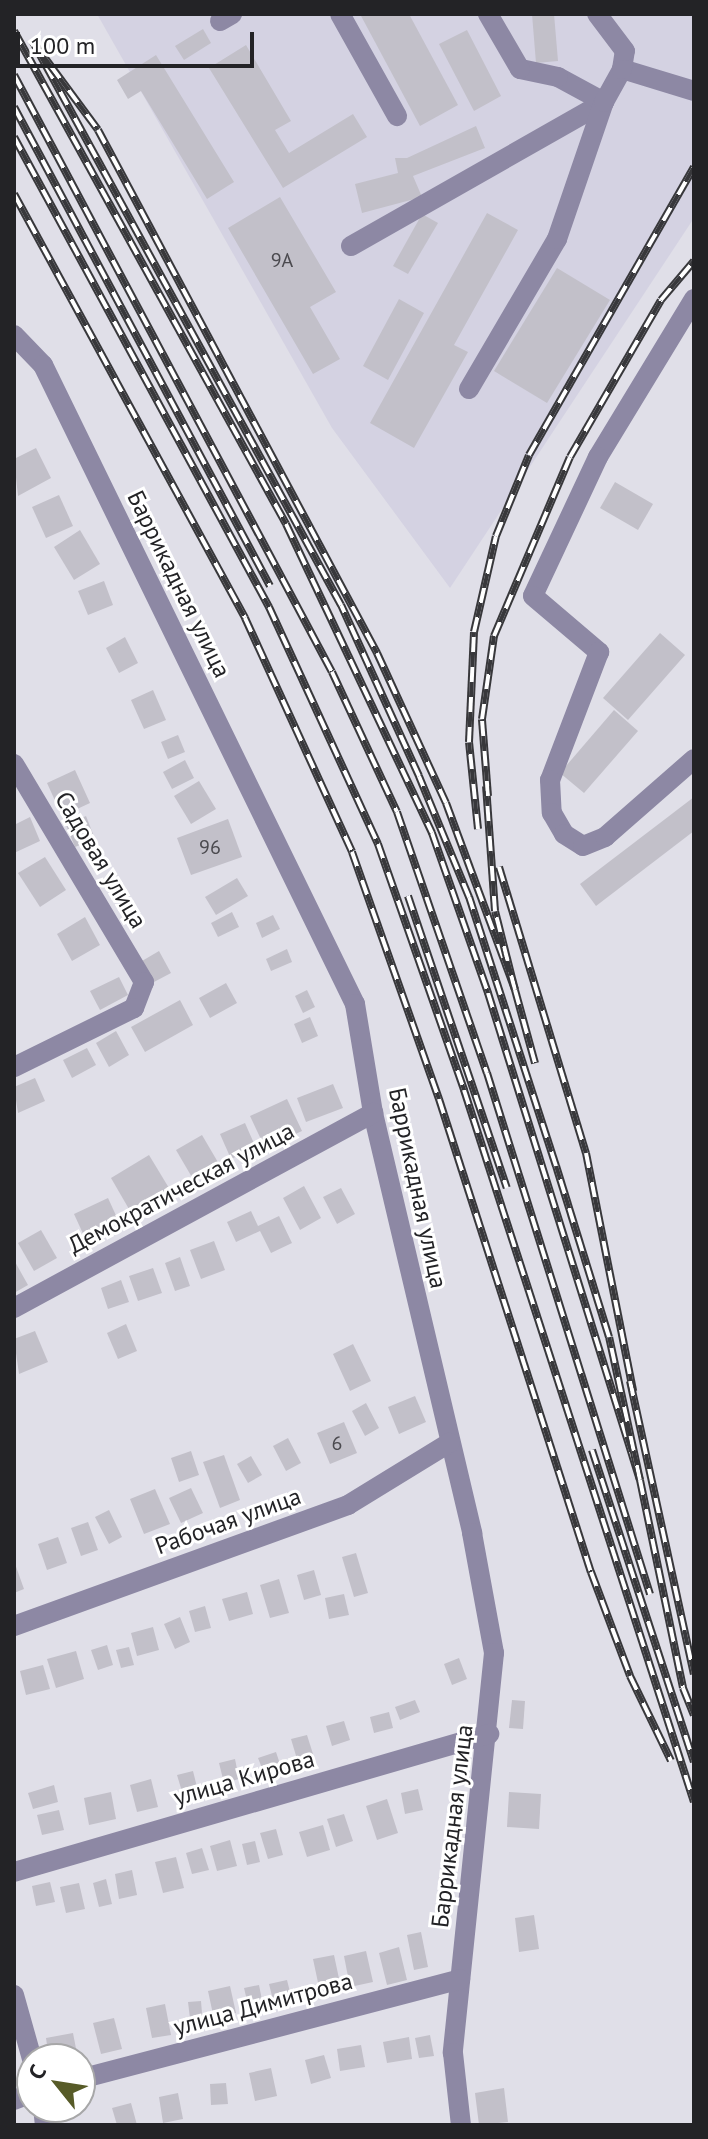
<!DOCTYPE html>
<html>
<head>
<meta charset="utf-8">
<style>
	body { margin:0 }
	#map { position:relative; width:708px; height:2139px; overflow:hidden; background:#e0dfe8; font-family:"PT Sans",sans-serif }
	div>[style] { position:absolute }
	.built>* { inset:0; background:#d4d2e2 }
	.building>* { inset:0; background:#c2c0c9 }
	.minor>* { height:20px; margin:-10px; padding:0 10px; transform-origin:10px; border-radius:10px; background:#8d88a4 }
	.rail>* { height:8px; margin-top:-4px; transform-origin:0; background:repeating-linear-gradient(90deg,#fff 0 15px,#38383b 0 30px); box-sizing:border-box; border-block:2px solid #38383b }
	span { translate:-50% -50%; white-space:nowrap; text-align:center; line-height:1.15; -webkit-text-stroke:6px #fff; paint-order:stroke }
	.number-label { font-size:20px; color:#4b4a4f }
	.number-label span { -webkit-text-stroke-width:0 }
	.street-label { font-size:24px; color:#232326 }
	.frame { position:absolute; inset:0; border:16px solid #232326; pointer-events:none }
	.north { position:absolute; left:16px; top:2043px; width:80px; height:80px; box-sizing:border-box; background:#fff; border:2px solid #a7a7a8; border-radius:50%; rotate:300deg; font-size:22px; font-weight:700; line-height:32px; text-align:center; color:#232326 }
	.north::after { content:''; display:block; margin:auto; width:28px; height:36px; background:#575b28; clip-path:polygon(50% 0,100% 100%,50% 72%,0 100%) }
	.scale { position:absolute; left:16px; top:32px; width:238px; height:36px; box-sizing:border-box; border:4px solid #232326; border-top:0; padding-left:10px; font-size:24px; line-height:28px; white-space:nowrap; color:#232326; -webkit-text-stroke:6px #fff; paint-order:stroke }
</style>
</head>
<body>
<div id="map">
	<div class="built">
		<i style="clip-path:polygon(97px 14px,694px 14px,694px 218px,450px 588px,332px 428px)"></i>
	</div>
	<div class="building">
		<i style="clip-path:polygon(360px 14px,409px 14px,458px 105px,420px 126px)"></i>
		<i style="clip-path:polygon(532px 14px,554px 14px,558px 61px,536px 63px)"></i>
		<i style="clip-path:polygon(203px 29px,211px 43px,184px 60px,175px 46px)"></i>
		<i style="clip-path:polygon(467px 30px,501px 96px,474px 111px,439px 44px)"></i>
		<i style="clip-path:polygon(246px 45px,291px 121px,275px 130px,289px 153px,353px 114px,367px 137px,283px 188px,209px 68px)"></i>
		<i style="clip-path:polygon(156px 55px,234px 182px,207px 199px,141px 91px,128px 99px,117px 80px)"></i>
		<i style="clip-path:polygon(476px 126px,485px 148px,413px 176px,422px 197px,362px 213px,355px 184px,398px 173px,395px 158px,407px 158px)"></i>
		<i style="clip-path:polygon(280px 197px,336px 292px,310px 307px,340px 359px,313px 374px,228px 228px)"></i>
		<i style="clip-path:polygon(487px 213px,518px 230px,454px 345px,468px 352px,414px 448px,370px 423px)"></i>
		<i style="clip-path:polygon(422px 214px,438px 223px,408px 274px,393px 266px)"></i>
		<i style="clip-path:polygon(557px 268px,610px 300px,547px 403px,494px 371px)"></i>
		<i style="clip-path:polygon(399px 299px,424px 313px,388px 380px,363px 366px)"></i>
		<i style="clip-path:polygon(36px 448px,51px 478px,18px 496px,14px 459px)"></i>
		<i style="clip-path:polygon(615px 482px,653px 504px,638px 530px,600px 508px)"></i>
		<i style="clip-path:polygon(59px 495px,73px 526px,46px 538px,32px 507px)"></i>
		<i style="clip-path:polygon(80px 530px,100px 564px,74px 580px,54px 547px)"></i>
		<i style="clip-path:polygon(104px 581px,113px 605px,88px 615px,78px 591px)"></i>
		<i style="clip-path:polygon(660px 633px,685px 655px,628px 720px,603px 698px)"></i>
		<i style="clip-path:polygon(125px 637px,138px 663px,119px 673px,106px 648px)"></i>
		<i style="clip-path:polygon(153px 690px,166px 720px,144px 729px,131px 700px)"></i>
		<i style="clip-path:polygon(614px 710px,638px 731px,584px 793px,560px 773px)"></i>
		<i style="clip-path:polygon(178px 735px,185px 752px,168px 759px,161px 742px)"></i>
		<i style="clip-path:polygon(185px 760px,194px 778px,172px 789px,163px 772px)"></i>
		<i style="clip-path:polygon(75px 770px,90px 803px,62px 816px,47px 783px)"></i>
		<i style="clip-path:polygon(199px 781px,216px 809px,191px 824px,174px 796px)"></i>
		<i style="clip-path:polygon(694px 797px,694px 831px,596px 906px,580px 884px)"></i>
		<i style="clip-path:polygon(86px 816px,95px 839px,75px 847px,66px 825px)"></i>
		<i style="clip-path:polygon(30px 817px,40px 841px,14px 853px,14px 825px)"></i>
		<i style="clip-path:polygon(228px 819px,242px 857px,191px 875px,177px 838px)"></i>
		<i style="clip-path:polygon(45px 857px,66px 890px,40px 907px,18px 873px)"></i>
		<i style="clip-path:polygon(237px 878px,248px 896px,216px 915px,205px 897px)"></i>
		<i style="clip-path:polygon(232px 912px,239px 927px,218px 937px,211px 923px)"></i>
		<i style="clip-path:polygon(273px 915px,280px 929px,262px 938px,256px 923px)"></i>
		<i style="clip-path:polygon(85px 917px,100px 945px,72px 961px,57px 934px)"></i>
		<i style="clip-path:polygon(287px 949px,292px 962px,271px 971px,266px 959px)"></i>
		<i style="clip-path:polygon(159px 951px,171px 973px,154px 982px,142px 961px)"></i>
		<i style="clip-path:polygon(119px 977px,128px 995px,100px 1010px,90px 991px)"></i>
		<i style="clip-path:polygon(226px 983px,237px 1003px,210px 1018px,199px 998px)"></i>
		<i style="clip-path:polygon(307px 990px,315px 1007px,303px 1013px,295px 996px)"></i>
		<i style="clip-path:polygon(180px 1000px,193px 1025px,145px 1052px,131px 1027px)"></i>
		<i style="clip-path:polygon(310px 1017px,318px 1036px,302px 1043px,294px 1024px)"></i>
		<i style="clip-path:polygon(116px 1031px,129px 1055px,109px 1067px,96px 1043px)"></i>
		<i style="clip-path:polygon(87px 1048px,96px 1065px,72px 1078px,63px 1060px)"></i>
		<i style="clip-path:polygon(35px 1078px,45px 1101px,18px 1113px,14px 1087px)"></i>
		<i style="clip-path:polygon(333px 1084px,343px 1108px,306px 1122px,297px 1098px)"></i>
		<i style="clip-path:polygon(287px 1099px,302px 1131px,265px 1148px,250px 1116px)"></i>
		<i style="clip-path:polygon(245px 1123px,256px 1148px,231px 1159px,220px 1134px)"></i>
		<i style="clip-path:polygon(202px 1135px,219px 1164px,193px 1179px,176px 1150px)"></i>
		<i style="clip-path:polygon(149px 1155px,172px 1193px,133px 1216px,111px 1178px)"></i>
		<i style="clip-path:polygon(304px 1186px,321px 1218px,300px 1230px,283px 1198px)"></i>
		<i style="clip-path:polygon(341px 1188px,355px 1214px,337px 1224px,323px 1197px)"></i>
		<i style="clip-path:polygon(108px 1198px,119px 1222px,85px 1238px,74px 1214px)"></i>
		<i style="clip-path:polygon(251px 1211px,258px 1226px,279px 1216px,292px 1243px,271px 1253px,260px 1231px,236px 1242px,227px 1222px)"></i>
		<i style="clip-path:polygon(41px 1230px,57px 1258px,34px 1271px,18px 1243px)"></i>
		<i style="clip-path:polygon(214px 1241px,225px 1270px,201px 1279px,190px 1250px)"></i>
		<i style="clip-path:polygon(180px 1257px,190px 1286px,175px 1291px,165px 1263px)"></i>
		<i style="clip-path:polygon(14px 1260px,28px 1285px,14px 1293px)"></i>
		<i style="clip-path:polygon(153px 1268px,162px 1293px,138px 1301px,129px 1276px)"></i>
		<i style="clip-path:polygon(121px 1280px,129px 1302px,108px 1309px,101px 1288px)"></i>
		<i style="clip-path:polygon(126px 1324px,137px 1351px,118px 1359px,107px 1333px)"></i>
		<i style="clip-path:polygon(35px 1331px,48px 1362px,19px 1374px,14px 1339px)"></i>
		<i style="clip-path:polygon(353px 1344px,371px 1381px,350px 1391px,333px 1354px)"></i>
		<i style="clip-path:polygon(415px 1396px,426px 1422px,399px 1434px,388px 1407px)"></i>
		<i style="clip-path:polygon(366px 1403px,379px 1428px,365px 1436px,352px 1411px)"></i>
		<i style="clip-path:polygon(344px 1422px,357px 1453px,330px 1464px,317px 1433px)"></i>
		<i style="clip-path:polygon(288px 1438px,301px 1463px,286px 1471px,273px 1446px)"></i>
		<i style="clip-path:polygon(191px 1451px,199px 1475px,179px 1482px,171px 1458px)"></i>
		<i style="clip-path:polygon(224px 1455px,240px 1500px,220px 1508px,203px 1462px)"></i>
		<i style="clip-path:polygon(251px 1456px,262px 1475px,248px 1483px,237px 1464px)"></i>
		<i style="clip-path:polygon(191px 1488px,203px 1513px,181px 1523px,169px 1498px)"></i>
		<i style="clip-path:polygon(155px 1489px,170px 1524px,144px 1534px,130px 1499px)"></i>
		<i style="clip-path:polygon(109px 1510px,122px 1537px,109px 1544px,95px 1517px)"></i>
		<i style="clip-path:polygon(88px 1522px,98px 1550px,81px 1556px,71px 1528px)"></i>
		<i style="clip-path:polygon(58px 1537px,67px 1563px,47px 1570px,38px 1544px)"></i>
		<i style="clip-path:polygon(356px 1553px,368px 1593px,354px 1597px,342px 1557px)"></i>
		<i style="clip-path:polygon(14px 1561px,24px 1589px,14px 1593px)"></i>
		<i style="clip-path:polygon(314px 1570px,321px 1595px,304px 1600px,297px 1575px)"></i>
		<i style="clip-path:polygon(279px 1579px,289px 1613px,270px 1618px,260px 1585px)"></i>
		<i style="clip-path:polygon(247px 1592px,253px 1614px,229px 1621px,222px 1599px)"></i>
		<i style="clip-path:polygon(344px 1594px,349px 1615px,329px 1619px,325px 1598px)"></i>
		<i style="clip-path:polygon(205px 1606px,211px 1628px,195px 1632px,189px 1611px)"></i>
		<i style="clip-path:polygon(180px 1617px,190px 1642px,175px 1649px,164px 1624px)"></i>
		<i style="clip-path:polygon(153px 1627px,159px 1650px,137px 1656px,131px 1633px)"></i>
		<i style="clip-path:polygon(107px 1645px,113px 1665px,98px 1670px,91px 1650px)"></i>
		<i style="clip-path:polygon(129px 1647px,134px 1665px,121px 1668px,116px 1650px)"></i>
		<i style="clip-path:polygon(76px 1651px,84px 1679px,56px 1688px,47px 1659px)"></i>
		<i style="clip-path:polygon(459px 1658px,467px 1679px,452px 1685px,444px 1664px)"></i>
		<i style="clip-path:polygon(43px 1665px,50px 1689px,26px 1695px,20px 1671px)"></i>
		<i style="clip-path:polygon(415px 1700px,420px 1712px,400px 1720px,395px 1707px)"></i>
		<i style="clip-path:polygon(512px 1700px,525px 1701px,523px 1729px,509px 1728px)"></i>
		<i style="clip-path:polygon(389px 1712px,393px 1728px,374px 1733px,370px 1717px)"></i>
		<i style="clip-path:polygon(344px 1721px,350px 1740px,332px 1746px,326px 1726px)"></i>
		<i style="clip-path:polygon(307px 1735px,313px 1754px,297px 1759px,291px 1739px)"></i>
		<i style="clip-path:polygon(276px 1752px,281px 1767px,264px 1773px,258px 1758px)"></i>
		<i style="clip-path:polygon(235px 1759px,239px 1779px,224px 1783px,219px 1763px)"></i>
		<i style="clip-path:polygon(193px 1771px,198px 1791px,183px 1795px,177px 1775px)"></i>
		<i style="clip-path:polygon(151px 1779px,158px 1807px,137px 1812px,130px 1785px)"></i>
		<i style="clip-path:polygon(54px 1785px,58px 1802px,33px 1809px,28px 1793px)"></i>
		<i style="clip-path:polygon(418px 1789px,423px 1810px,405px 1814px,401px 1793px)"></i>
		<i style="clip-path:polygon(111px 1792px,116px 1819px,89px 1825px,84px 1798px)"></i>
		<i style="clip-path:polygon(509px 1792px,541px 1794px,539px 1829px,507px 1827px)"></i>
		<i style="clip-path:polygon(387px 1799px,398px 1833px,377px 1840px,366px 1806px)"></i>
		<i style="clip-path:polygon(59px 1810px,64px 1830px,42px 1835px,37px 1815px)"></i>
		<i style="clip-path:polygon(344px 1814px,353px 1841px,336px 1847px,327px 1819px)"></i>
		<i style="clip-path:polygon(323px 1825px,330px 1850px,307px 1857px,299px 1832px)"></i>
		<i style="clip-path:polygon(276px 1829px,283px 1855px,268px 1859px,260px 1833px)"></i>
		<i style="clip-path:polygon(230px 1840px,237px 1866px,217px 1871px,210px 1846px)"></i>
		<i style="clip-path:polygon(255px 1841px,260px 1862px,247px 1865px,242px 1844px)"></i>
		<i style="clip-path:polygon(202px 1848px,209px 1870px,192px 1874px,186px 1853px)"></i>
		<i style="clip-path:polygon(176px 1857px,184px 1888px,163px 1893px,155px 1862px)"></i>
		<i style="clip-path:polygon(132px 1870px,137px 1895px,119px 1899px,115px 1874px)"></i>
		<i style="clip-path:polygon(106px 1879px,112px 1904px,99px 1907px,93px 1883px)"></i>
		<i style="clip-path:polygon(50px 1882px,55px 1902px,36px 1906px,32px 1886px)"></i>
		<i style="clip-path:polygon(79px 1883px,85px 1909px,66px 1913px,60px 1887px)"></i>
		<i style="clip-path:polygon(534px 1915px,539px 1949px,519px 1952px,515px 1918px)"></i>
		<i style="clip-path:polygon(421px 1932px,428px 1967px,414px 1970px,407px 1935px)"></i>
		<i style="clip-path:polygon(399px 1947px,407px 1980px,387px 1985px,379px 1953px)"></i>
		<i style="clip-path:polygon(366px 1951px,373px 1982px,350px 1987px,344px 1956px)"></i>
		<i style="clip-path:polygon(334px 1955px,341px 1988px,320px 1992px,313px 1959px)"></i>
		<i style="clip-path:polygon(287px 1980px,293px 2004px,275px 2008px,269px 1984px)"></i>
		<i style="clip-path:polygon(259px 1985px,264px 2010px,250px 2013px,244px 1988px)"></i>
		<i style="clip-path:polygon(230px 1986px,236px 2013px,214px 2019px,208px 1991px)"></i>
		<i style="clip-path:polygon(201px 2001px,203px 2026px,191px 2027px,188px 2002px)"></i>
		<i style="clip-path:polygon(165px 2004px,171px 2035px,152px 2038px,146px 2008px)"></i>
		<i style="clip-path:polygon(114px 2018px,122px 2049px,101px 2054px,93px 2023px)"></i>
		<i style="clip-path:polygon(73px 2033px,78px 2059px,49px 2059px,46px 2038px)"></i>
		<i style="clip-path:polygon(430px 2035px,434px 2056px,419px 2058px,415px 2038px)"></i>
		<i style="clip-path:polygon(409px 2037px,412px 2059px,387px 2063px,383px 2042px)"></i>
		<i style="clip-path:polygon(361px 2045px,365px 2067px,340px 2071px,337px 2049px)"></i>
		<i style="clip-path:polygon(324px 2055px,331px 2078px,311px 2084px,305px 2060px)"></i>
		<i style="clip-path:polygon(271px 2068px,277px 2096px,255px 2101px,249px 2073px)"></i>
		<i style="clip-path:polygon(226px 2083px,228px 2104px,211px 2105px,210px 2084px)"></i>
		<i style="clip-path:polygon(504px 2088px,508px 2122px,479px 2125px,475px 2093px)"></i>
		<i style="clip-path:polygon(178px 2093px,183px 2119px,163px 2123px,159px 2097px)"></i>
		<i style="clip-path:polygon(131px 2103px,137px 2125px,117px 2125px,112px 2108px)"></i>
	</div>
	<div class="minor">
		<i style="left:340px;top:14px;width:117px;rotate:60.8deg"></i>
		<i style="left:220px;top:21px;width:14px;rotate:-30deg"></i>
		<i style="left:622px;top:69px;width:75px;rotate:17deg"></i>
		<i style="left:351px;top:246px;width:291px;rotate:-29.6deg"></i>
		<i style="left:604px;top:102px;width:52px;rotate:-151.5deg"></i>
		<i style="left:558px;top:77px;width:39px;rotate:-168deg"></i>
		<i style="left:520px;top:69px;width:64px;rotate:-120.2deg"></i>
		<i style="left:694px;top:299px;width:185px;rotate:121.3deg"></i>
		<i style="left:598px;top:457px;width:153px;rotate:115.1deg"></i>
		<i style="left:533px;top:596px;width:87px;rotate:40.3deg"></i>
		<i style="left:599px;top:652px;width:137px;rotate:110.9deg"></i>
		<i style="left:550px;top:780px;width:33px;rotate:87deg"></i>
		<i style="left:552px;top:813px;width:24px;rotate:60deg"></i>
		<i style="left:564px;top:834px;width:22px;rotate:32deg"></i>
		<i style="left:583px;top:846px;width:24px;rotate:-22deg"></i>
		<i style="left:605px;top:837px;width:118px;rotate:-41.2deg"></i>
		<i style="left:14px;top:335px;width:42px;rotate:46deg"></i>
		<i style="left:43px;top:365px;width:711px;rotate:63.98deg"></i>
		<i style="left:355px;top:1004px;width:110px;rotate:80.6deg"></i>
		<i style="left:373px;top:1113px;width:432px;rotate:76.7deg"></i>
		<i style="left:472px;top:1533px;width:122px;rotate:79.6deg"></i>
		<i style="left:494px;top:1653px;width:402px;rotate:95.9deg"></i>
		<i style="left:453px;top:2053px;width:72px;rotate:83.7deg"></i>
		<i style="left:469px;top:389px;width:174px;rotate:-59.6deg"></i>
		<i style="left:557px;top:239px;width:145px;rotate:-71.1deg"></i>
		<i style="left:604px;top:102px;width:38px;rotate:-61deg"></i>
		<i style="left:622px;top:69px;width:18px;rotate:-81deg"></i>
		<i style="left:625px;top:51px;width:46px;rotate:-127.1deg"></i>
		<i style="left:14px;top:764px;width:254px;rotate:59.2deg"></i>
		<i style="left:144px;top:982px;width:28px;rotate:111deg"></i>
		<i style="left:134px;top:1008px;width:134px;rotate:153.8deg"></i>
		<i style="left:14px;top:1308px;width:409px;rotate:-28.5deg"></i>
		<i style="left:14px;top:1626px;width:355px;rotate:-19.9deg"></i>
		<i style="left:348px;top:1505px;width:119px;rotate:-31.5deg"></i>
		<i style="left:14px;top:1872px;width:495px;rotate:-16.2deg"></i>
		<i style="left:14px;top:1995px;width:66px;rotate:74.3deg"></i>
		<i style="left:80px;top:2079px;width:393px;rotate:-14.7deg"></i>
		<i style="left:14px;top:2100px;width:19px;rotate:-21deg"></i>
		<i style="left:43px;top:2107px;width:18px;rotate:84deg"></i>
	</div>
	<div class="rail">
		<i style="left:14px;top:31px;width:563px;rotate:61.11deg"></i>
		<i style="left:286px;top:524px;width:342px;rotate:64.7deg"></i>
		<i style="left:432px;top:833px;width:170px;rotate:70.7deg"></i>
		<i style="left:488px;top:993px;width:510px;rotate:72.67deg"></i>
		<i style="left:640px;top:1480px;width:146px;rotate:-102.2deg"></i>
		<i style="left:609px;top:1337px;width:179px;rotate:-107.2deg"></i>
		<i style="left:556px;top:1166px;width:283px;rotate:-107.9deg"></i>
		<i style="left:469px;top:897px;width:131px;rotate:-112.5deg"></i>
		<i style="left:419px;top:776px;width:188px;rotate:-114.5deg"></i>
		<i style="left:341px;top:605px;width:642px;rotate:-118.68deg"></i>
		<i style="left:33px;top:42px;width:109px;rotate:53.5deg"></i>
		<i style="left:98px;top:130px;width:593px;rotate:61.92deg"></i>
		<i style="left:377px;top:653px;width:165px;rotate:65.3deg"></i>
		<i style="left:446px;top:803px;width:199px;rotate:69.7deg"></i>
		<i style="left:515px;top:990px;width:81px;rotate:-104.2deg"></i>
		<i style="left:495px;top:911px;width:125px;rotate:-94.1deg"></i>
		<i style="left:14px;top:75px;width:676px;rotate:61.96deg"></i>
		<i style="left:332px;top:672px;width:154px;rotate:65.1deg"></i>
		<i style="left:397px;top:812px;width:276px;rotate:71deg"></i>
		<i style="left:487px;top:1073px;width:546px;rotate:72.63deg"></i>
		<i style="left:14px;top:107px;width:543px;rotate:61.88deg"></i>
		<i style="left:14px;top:137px;width:535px;rotate:61.52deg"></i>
		<i style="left:269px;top:607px;width:261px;rotate:65.3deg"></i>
		<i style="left:378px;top:844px;width:261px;rotate:70.7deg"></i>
		<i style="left:464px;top:1090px;width:748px;rotate:72.1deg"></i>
		<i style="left:14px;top:194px;width:483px;rotate:61.4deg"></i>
		<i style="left:245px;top:618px;width:257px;rotate:65.4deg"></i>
		<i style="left:352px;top:852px;width:262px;rotate:70.6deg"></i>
		<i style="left:439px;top:1099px;width:497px;rotate:72.2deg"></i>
		<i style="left:591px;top:1572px;width:111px;rotate:69.4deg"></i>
		<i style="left:630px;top:1676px;width:94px;rotate:64.2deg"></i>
		<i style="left:488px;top:796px;width:77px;rotate:-94.5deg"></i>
		<i style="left:482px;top:719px;width:84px;rotate:-81.8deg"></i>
		<i style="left:494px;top:636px;width:194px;rotate:-67deg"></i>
		<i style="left:570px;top:457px;width:181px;rotate:-59.9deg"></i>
		<i style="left:661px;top:300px;width:51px;rotate:-49.8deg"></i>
		<i style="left:478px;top:829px;width:87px;rotate:-95.9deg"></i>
		<i style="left:469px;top:742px;width:110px;rotate:-87.4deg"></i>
		<i style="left:474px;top:632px;width:98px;rotate:-77.1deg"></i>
		<i style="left:496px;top:536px;width:87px;rotate:-67.8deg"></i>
		<i style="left:529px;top:455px;width:332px;rotate:-60.2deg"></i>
		<i style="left:499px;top:867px;width:299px;rotate:73.1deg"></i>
		<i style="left:586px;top:1153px;width:243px;rotate:78.8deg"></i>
		<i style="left:408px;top:896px;width:308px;rotate:71.3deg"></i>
		<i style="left:515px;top:990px;width:76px;rotate:74.7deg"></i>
		<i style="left:630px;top:1381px;width:300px;rotate:77.7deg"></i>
		<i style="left:592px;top:1450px;width:328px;rotate:71.9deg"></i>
		<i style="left:640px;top:1480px;width:212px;rotate:78.3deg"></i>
		<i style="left:683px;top:1688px;width:29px;rotate:68deg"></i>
	</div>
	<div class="number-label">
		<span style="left:282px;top:260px">9А</span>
		<span style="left:210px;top:847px">96</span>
		<span style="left:337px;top:1443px">6</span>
	</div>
	<div class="street-label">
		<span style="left:179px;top:584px;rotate:64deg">Баррикадная улица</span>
		<span style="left:101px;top:860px;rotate:59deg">Садовая улица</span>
		<span style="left:181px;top:1188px;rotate:-28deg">Демократическая улица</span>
		<span style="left:418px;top:1188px;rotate:78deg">Баррикадная улица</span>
		<span style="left:228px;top:1521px;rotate:-20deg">Рабочая улица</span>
		<span style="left:244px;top:1778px;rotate:-16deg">улица Кирова</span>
		<span style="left:452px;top:1826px;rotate:-83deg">Баррикадная улица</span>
		<span style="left:263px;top:2004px;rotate:-15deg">улица Димитрова</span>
	</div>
	<div class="frame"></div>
	<div class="north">С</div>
	<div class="scale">100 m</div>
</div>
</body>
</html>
